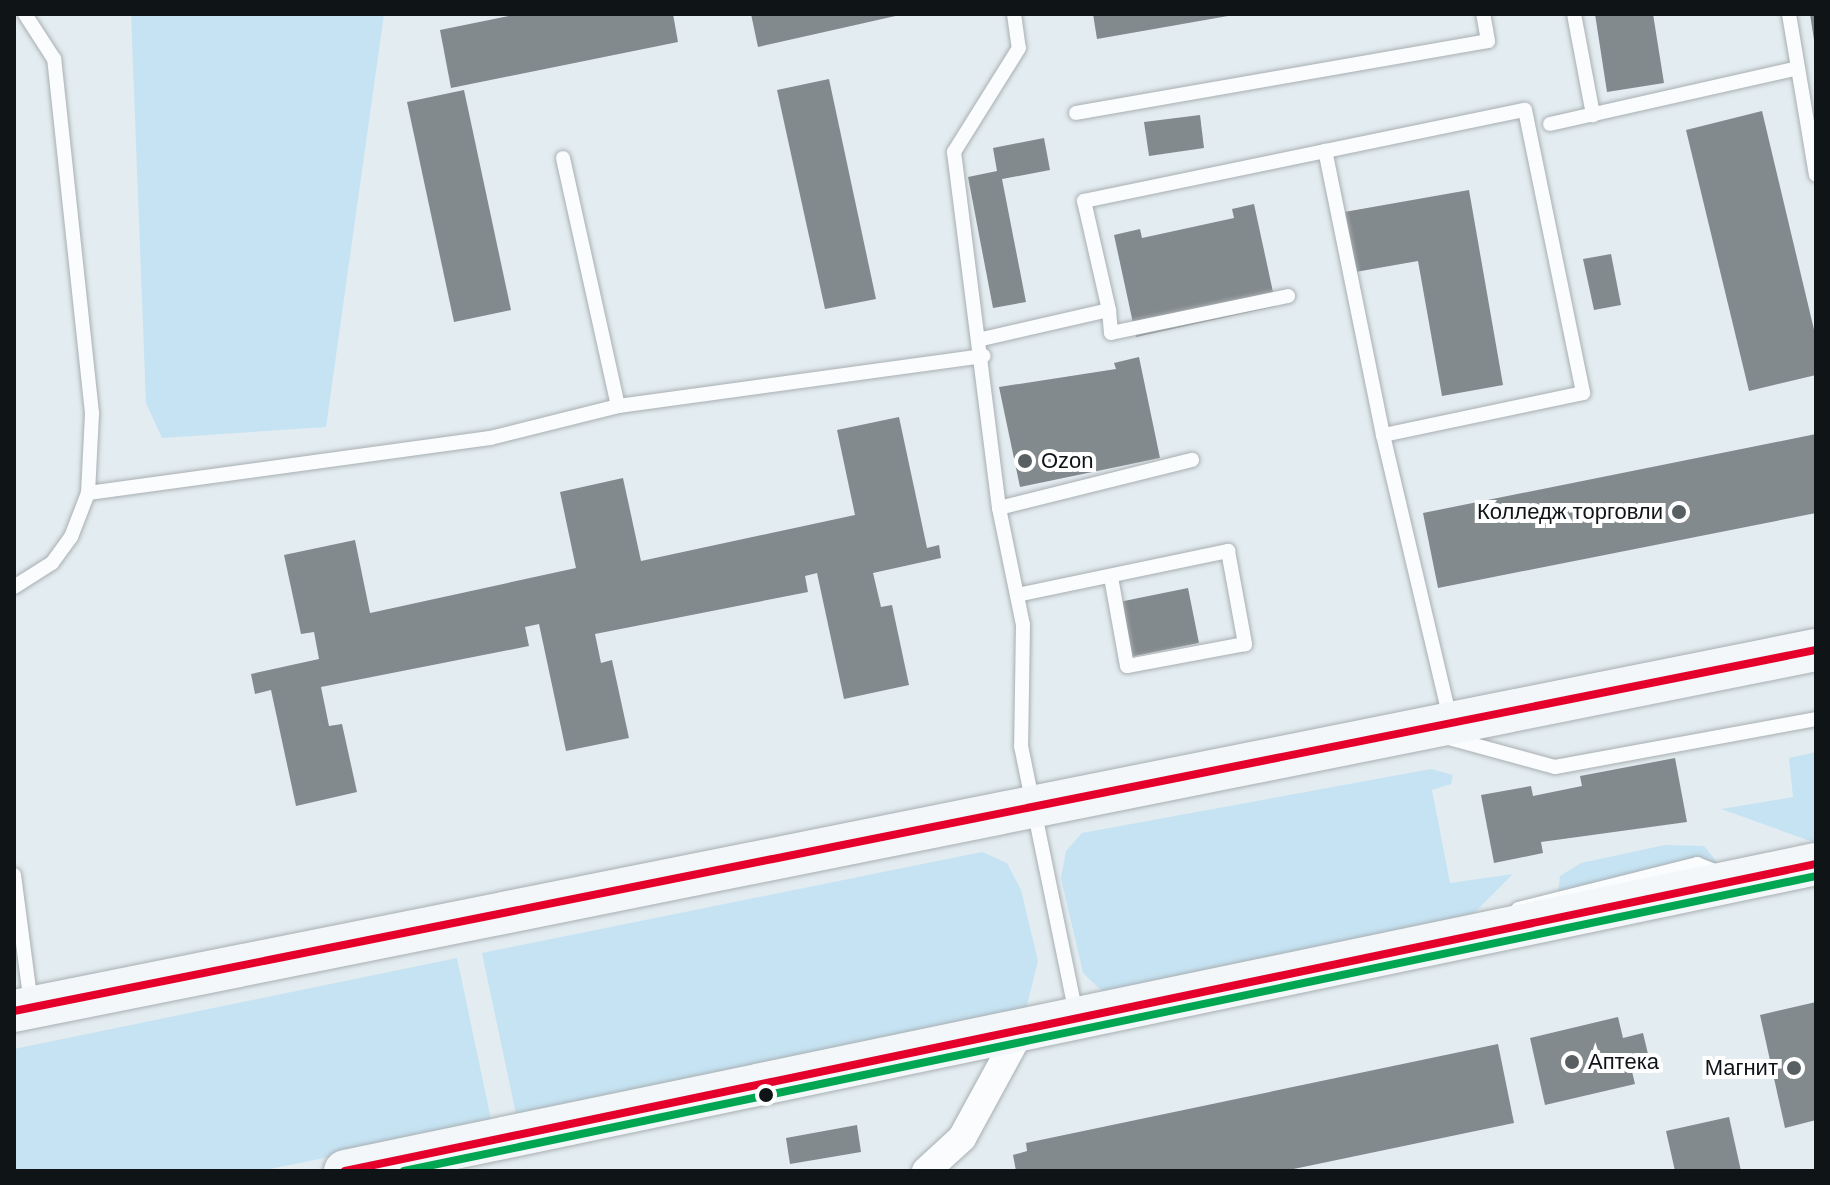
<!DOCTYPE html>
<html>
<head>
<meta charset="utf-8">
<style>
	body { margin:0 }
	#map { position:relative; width:1830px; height:1185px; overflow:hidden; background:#e3ecf0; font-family:Arial,sans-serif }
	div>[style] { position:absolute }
	.green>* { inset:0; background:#c6e3f3 }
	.building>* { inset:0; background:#838a8d }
	.roads { filter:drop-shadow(0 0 2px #a8afb2) drop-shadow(0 0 2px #a8afb2) }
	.service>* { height:14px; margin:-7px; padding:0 7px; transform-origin:7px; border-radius:7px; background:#fbfcfd }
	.minor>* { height:28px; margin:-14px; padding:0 14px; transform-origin:14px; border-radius:14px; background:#fbfcfd }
	.secondary>* { height:42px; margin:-21px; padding:0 21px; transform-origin:21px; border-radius:21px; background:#f3f7f9 }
	.bus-1>* { height:8px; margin:-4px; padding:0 4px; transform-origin:4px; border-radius:4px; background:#e4002b }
	.bus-2>* { height:8px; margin:-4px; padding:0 4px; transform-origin:4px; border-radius:4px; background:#00a651 }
	.dots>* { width:22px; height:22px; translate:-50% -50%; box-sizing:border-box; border:4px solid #fff; border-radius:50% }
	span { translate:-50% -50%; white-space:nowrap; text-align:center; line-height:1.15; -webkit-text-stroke:8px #fff; paint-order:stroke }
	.poi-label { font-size:22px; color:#0f1417 }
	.left { translate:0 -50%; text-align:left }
	.right { translate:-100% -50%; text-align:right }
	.frame { position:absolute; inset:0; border:16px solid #0f1417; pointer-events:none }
</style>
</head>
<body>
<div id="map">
	<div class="green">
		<i style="clip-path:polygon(131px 14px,384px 14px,326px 427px,162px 438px,146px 403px)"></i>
		<i style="clip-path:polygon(1816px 752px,1816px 843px,1721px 809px,1793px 797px,1789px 758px)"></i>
		<i style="clip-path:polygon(1431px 769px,1453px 775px,1451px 784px,1432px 790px,1450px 883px,1513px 874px,1469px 918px,1104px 993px,1083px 973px,1061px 878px,1066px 851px,1082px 833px)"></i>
		<i style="clip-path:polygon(1665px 845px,1704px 846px,1721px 867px,1557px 902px,1560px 876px,1581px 863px)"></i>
		<i style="clip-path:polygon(982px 852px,1007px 863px,1021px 890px,1038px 961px,1026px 1009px,517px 1119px,482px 953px)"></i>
		<i style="clip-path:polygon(457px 958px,492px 1124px,260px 1171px,14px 1171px,14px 1049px)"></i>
	</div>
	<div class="building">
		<i style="clip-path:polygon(518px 14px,673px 14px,678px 42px,451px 88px,440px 30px)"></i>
		<i style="clip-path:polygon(751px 14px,900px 14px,900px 15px,758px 47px)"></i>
		<i style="clip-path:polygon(1093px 14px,1228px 14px,1228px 16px,1097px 39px)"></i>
		<i style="clip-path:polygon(1595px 14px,1653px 14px,1664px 83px,1607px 92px)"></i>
		<i style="clip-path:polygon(1810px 14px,1816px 14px,1816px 39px,1814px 40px)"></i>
		<i style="clip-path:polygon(829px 79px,876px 299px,825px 309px,777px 90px)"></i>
		<i style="clip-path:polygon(464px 90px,511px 310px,454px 322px,407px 102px)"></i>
		<i style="clip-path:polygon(1762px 111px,1816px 338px,1816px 375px,1749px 391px,1686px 130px)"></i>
		<i style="clip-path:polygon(1200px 115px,1204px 148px,1149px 156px,1144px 122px)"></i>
		<i style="clip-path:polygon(1044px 138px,1050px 170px,1002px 179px,1026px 302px,993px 308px,968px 177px,997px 171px,993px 148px)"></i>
		<i style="clip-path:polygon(1469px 190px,1503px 385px,1442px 396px,1418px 261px,1344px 274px,1333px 214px)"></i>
		<i style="clip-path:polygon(1254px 204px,1276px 306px,1136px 337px,1114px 235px,1140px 229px,1142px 238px,1234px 218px,1232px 209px)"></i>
		<i style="clip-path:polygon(1611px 254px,1621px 305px,1594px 310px,1583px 259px)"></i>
		<i style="clip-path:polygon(1139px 357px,1160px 458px,1020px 487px,999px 387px,1116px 369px,1114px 363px)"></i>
		<i style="clip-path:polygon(899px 417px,927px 548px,939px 545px,941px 558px,873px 573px,881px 607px,892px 605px,909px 685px,844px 699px,817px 573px,805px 576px,808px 592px,595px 634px,601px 663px,612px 660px,629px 738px,566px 751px,539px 624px,525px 627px,529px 646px,321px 687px,329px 726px,342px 724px,357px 792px,296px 806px,271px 690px,255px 694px,251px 674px,319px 659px,314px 632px,301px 634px,284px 555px,355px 540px,370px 613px,576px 568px,560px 492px,623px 478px,641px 561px,855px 515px,837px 430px)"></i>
		<i style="clip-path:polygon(1816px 434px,1816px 513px,1438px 588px,1423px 513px)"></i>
		<i style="clip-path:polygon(1188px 588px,1199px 643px,1130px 657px,1119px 602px)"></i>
		<i style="clip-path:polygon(1675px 758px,1687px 822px,1541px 842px,1543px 853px,1494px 863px,1481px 795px,1531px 786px,1533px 796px,1582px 786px,1580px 776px)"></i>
		<i style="clip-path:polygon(1816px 1002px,1816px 1120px,1785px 1128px,1760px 1015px)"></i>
		<i style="clip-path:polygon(1618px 1017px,1623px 1038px,1643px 1033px,1648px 1054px,1629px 1059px,1635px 1084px,1545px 1105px,1530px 1038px)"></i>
		<i style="clip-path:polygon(1498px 1044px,1514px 1123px,1284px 1171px,1016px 1171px,1013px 1155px,1027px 1151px,1026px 1143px)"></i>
		<i style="clip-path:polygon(1729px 1117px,1741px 1171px,1675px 1171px,1666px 1131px)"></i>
		<i style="clip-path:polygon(857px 1125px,861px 1152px,790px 1164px,786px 1138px)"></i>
	</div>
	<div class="roads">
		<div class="service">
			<i style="left:1014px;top:14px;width:34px;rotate:82deg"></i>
			<i style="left:1019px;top:48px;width:123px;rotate:122deg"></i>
			<i style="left:954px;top:152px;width:359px;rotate:82.8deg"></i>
			<i style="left:999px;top:508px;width:119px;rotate:78.4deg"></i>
			<i style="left:1023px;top:625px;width:121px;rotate:90.9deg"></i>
			<i style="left:1021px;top:746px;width:273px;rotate:78.4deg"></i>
			<i style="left:1574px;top:14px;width:103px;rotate:79.3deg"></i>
			<i style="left:1789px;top:14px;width:163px;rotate:80.5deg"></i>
			<i style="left:1076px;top:113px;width:418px;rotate:-9.9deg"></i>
			<i style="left:1488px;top:41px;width:27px;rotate:-100deg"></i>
			<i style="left:1550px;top:124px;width:254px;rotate:-12.7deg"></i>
			<i style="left:563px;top:158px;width:254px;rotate:77.5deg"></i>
			<i style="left:1109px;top:310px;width:23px;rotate:85deg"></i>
			<i style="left:1111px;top:333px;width:181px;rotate:-11.8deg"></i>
			<i style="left:982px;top:339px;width:130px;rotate:-12.9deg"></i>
			<i style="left:1109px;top:310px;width:112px;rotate:-102.9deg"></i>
			<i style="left:1084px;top:201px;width:450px;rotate:-11.7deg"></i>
			<i style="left:1525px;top:110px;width:289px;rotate:78.4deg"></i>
			<i style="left:1583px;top:393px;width:204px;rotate:168.1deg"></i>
			<i style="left:1383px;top:435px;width:290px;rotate:-101.5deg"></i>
			<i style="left:1383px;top:435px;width:291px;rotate:76.7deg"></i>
			<i style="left:88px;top:493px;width:406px;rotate:-7.8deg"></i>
			<i style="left:490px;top:438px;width:132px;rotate:-14deg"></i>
			<i style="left:618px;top:406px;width:369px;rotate:-7.8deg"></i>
			<i style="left:999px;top:508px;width:199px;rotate:-14deg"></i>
			<i style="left:14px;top:587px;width:45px;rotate:-32.3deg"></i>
			<i style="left:52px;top:563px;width:32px;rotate:-54deg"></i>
			<i style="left:71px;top:537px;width:47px;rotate:-68.9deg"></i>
			<i style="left:88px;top:493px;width:80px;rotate:-87.1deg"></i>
			<i style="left:92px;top:413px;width:356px;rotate:-96.1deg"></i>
			<i style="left:54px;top:59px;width:54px;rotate:-122.8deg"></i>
			<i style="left:1017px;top:595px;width:216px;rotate:-11.8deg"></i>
			<i style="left:1228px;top:551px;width:95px;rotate:79.6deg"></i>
			<i style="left:1245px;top:644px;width:120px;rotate:169.4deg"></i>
			<i style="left:1127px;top:666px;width:90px;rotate:-100.2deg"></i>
			<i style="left:1445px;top:737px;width:114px;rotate:15.3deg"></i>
			<i style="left:1555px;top:767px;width:265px;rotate:-10.4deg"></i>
			<i style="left:14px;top:875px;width:131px;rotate:82.5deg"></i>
			<i style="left:1518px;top:909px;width:185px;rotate:-14.1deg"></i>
			<i style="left:1697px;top:864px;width:22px;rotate:22deg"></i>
		</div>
		<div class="minor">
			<i style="left:926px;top:1171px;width:49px;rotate:-42.5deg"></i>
			<i style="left:962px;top:1138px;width:123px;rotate:-61.4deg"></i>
		</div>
		<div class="secondary">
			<i style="left:14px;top:1011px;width:1838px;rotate:-11.33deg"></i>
			<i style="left:345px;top:1171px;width:1503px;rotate:-11.79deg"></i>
		</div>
	</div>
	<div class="bus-1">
		<i style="left:14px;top:1011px;width:1838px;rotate:-11.33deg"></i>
		<i style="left:345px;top:1171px;width:1503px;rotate:-11.79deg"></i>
	</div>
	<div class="bus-2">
		<i style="left:404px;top:1171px;width:1442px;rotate:-11.8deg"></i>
	</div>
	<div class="dots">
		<i style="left:1025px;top:461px;background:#596063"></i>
		<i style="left:1679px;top:512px;background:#596063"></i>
		<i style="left:1572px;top:1062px;background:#596063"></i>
		<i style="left:1794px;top:1068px;background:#596063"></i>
		<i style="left:766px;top:1095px;background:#0f1417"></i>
	</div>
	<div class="poi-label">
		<span class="left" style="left:1041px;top:461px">Ozon</span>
		<span class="right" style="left:1663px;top:512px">Колледж торговли</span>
		<span class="left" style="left:1588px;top:1062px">Аптека</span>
		<span class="right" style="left:1778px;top:1068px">Магнит</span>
	</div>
	<div class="frame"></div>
</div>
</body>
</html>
